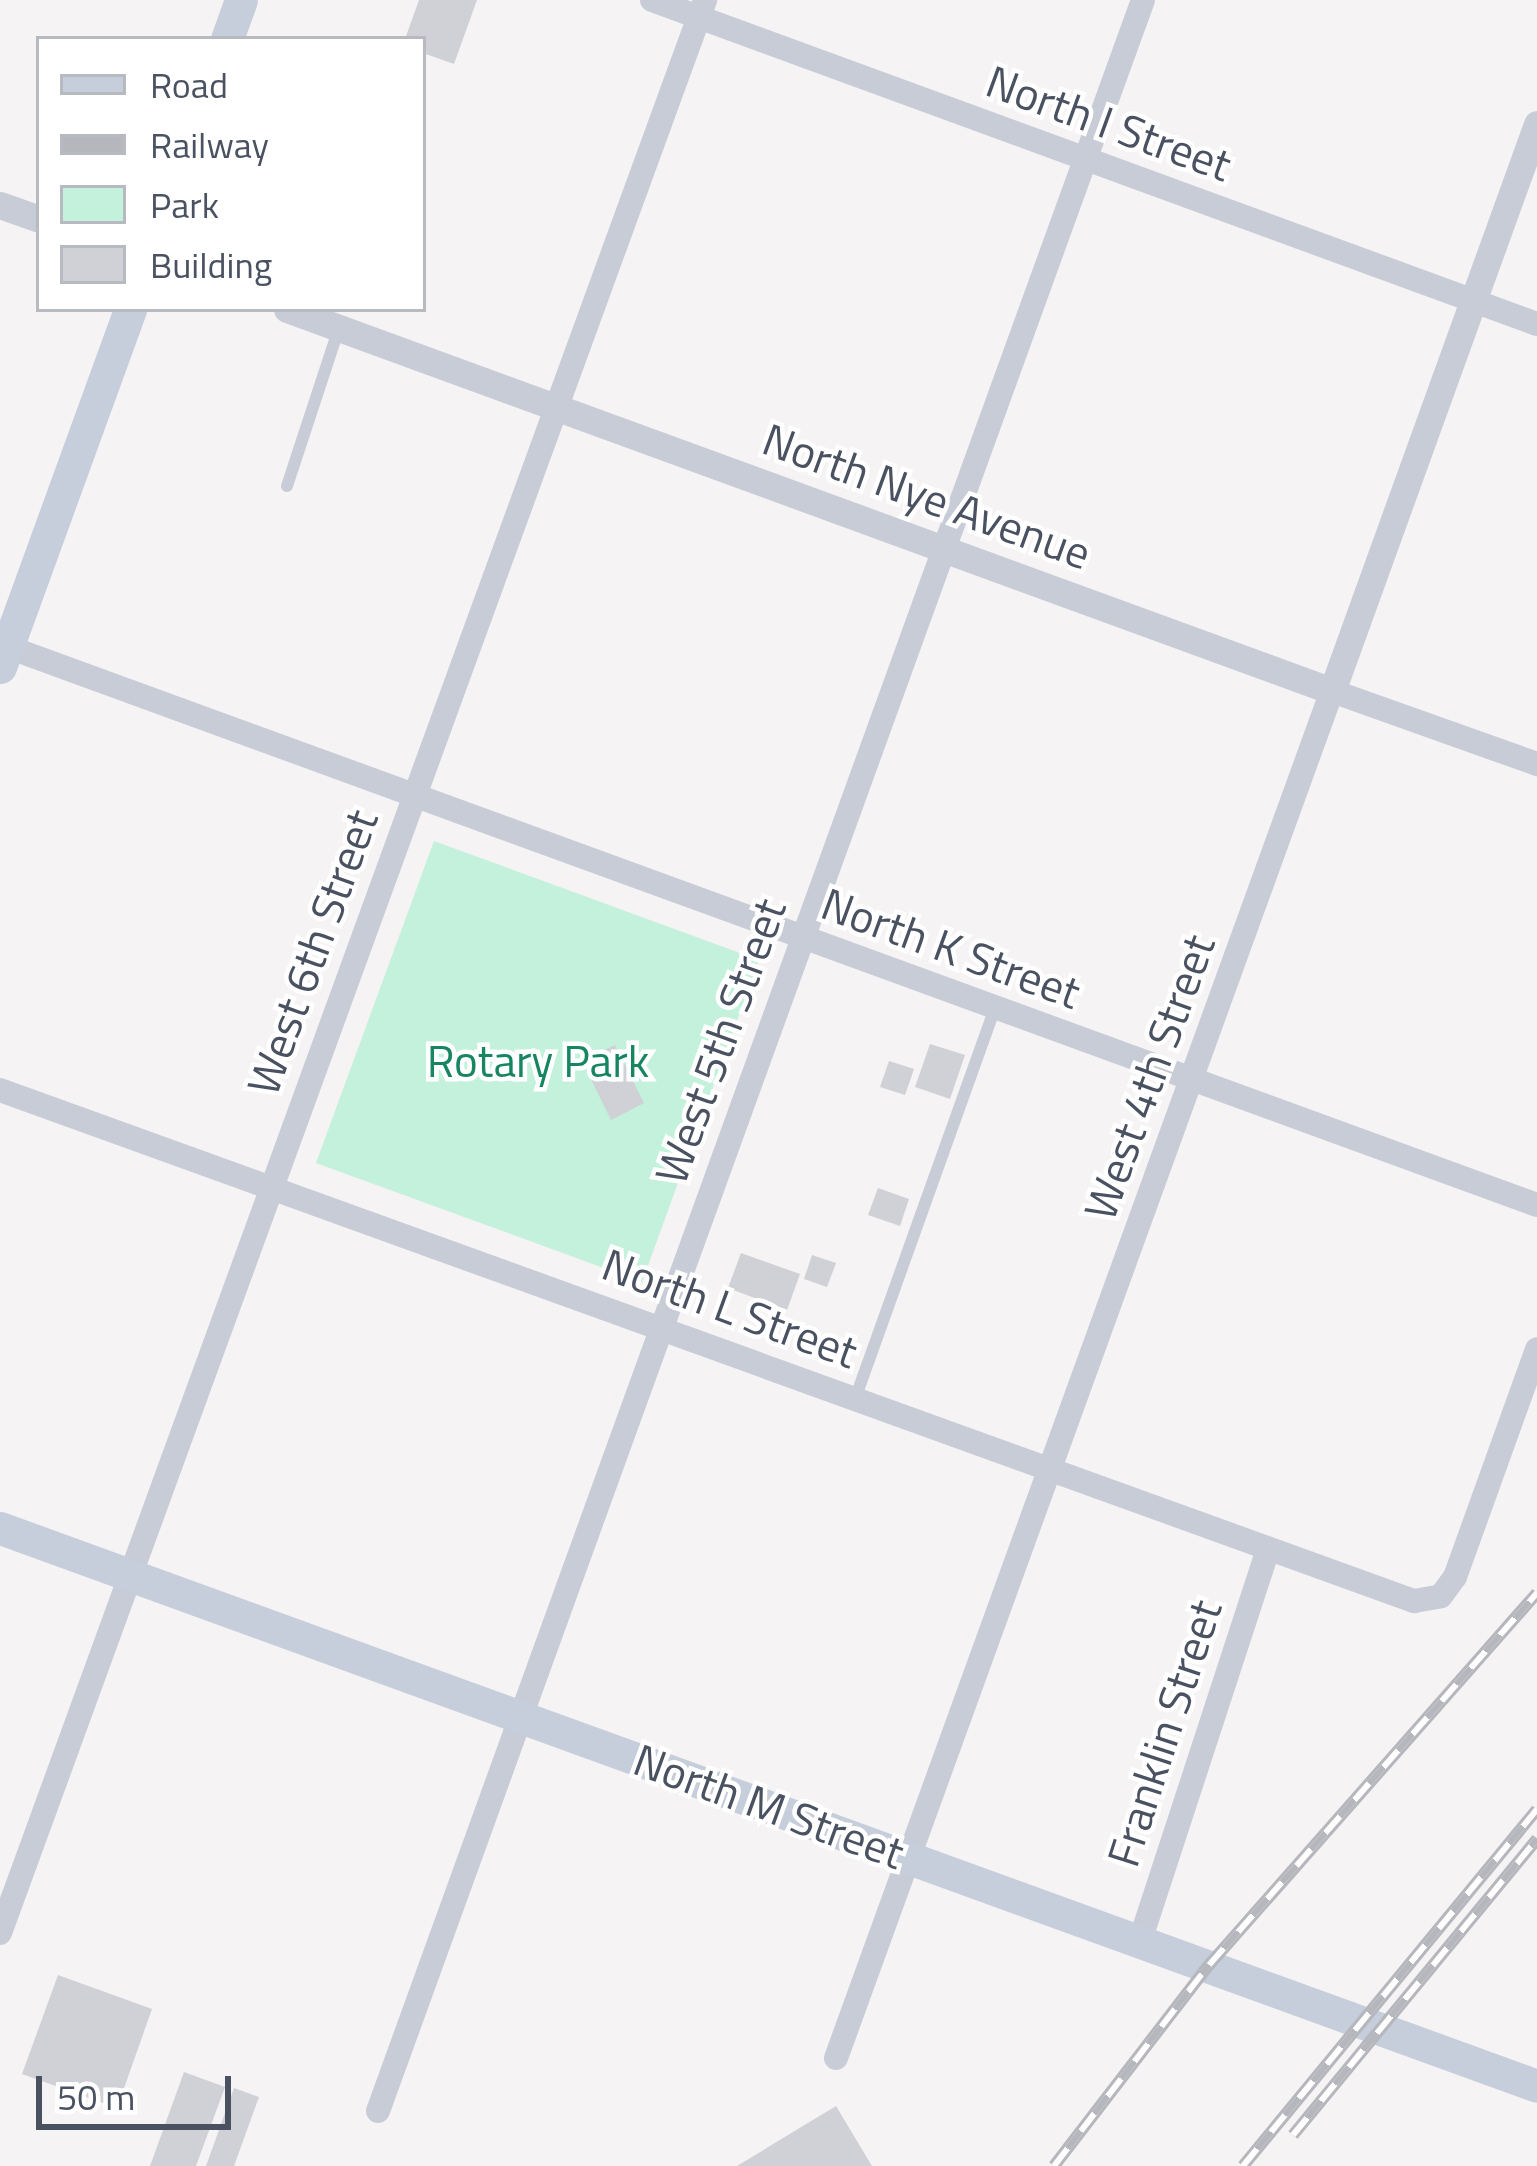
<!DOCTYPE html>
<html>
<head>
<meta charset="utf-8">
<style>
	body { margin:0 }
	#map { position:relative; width:1537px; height:2166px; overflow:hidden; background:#f5f3f3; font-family:"Titillium Web",sans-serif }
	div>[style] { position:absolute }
	.green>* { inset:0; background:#c3f1dc }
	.building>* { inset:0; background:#cfd1d7 }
	.service>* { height:12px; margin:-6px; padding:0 6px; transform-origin:6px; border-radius:6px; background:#c7ccd7 }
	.minor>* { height:24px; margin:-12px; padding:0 12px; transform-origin:12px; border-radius:12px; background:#c7ccd7 }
	.tertiary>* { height:27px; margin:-13.5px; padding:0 13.5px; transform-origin:13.5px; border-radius:13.5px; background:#c7ccd7 }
	.secondary>* { height:33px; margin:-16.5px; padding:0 16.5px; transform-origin:16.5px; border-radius:16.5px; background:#c6cddb }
	.rail>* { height:12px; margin-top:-6px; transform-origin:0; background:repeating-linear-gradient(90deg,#fff 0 22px,#b5b7bd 0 44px); box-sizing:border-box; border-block:3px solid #b5b7bd }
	span { translate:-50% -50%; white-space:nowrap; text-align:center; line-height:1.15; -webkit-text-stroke:9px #fff; paint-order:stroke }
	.street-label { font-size:45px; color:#4a5261 }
	.park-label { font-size:45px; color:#178660 }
	.legend { position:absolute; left:36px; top:36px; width:390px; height:276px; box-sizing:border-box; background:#fff; border:3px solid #b7bac0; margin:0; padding:15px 21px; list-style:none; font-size:36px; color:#4a5261 }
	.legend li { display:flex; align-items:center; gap:24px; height:60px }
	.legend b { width:60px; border:3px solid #b7bac0 }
	.scale { position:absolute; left:36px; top:2076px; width:195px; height:54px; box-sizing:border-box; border:6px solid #4a5261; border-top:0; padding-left:15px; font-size:36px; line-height:42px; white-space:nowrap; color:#4a5261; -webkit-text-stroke:9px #fff; paint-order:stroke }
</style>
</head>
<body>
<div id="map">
	<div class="green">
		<i style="clip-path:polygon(434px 841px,759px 960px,642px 1282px,316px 1163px)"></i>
	</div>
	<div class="building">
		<i style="clip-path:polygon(419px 0,477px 0,454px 64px,423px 53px,423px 39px,405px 39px)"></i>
		<i style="clip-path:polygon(930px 1044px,965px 1055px,950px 1099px,915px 1087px)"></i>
		<i style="clip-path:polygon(615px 1045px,644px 1103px,611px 1120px,582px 1061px)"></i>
		<i style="clip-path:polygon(889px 1061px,914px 1069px,905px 1095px,880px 1087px)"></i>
		<i style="clip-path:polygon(878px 1188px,909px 1199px,900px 1226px,868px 1215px)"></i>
		<i style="clip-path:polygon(741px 1253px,800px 1274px,787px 1310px,728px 1288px)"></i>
		<i style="clip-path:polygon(812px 1255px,836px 1263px,827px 1287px,804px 1279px)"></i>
		<i style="clip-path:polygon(58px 1975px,152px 2009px,117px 2108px,22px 2074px)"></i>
		<i style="clip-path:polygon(184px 2072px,225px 2087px,196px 2166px,150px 2166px)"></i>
		<i style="clip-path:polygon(234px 2088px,259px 2097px,234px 2166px,206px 2166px)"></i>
		<i style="clip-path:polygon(836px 2106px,872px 2166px,737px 2166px)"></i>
	</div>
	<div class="service">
		<i style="left:287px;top:486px;width:166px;rotate:-71.8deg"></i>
		<i style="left:855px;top:1399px;width:414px;rotate:-70.3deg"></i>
	</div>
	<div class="minor">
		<i style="left:652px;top:0;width:942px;rotate:20.11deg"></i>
		<i style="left:0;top:644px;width:1636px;rotate:20.05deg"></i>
		<i style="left:0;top:1090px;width:1504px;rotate:19.87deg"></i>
		<i style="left:1414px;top:1601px;width:27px;rotate:-10deg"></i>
		<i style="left:1441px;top:1596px;width:24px;rotate:-54deg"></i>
		<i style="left:1455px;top:1577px;width:242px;rotate:-70.2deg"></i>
		<i style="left:0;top:1933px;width:2058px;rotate:-69.96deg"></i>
		<i style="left:1140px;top:1941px;width:411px;rotate:-71.9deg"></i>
		<i style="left:836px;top:2058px;width:1454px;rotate:-70.06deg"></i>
		<i style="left:1332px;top:691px;width:218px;rotate:19.6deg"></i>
		<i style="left:378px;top:2111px;width:2245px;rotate:-70.08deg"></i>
	</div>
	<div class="tertiary">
		<i style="left:0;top:205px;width:41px;rotate:19.7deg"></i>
		<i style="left:287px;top:309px;width:1113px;rotate:20.08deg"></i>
		<i style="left:1332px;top:691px;width:603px;rotate:-70.12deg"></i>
	</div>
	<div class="secondary">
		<i style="left:227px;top:39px;width:41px;rotate:-70.3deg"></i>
		<i style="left:0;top:667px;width:381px;rotate:-70deg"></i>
		<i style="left:0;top:1528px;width:1635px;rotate:19.95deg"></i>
	</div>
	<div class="rail">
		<i style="left:1293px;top:2135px;width:384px;rotate:-50.5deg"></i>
		<i style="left:1054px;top:2166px;width:254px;rotate:-52.4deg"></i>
		<i style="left:1209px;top:1965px;width:496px;rotate:-48.6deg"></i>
		<i style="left:1243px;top:2166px;width:462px;rotate:-50.5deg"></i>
	</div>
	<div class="street-label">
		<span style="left:1109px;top:123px;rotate:20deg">North I Street</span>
		<span style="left:927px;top:496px;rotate:20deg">North Nye Avenue</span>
		<span style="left:951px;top:948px;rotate:20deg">North K Street</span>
		<span style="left:312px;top:952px;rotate:-70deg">West 6th Street</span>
		<span style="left:720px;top:1041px;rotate:-70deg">West 5th Street</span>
		<span style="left:1149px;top:1077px;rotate:-70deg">West 4th Street</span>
		<span style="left:730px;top:1308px;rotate:20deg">North L Street</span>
		<span style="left:1164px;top:1733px;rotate:-72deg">Franklin Street</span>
		<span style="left:769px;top:1806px;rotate:20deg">North M Street</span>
	</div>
	<div class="park-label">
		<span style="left:538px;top:1061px">Rotary Park</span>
	</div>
	<ul class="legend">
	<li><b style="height:15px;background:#c6cddb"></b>Road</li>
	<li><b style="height:15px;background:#b5b7bd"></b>Railway</li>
	<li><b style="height:33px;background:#c3f1dc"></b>Park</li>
	<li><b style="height:33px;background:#cfd1d7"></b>Building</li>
	</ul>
	<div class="scale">50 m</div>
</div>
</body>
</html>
